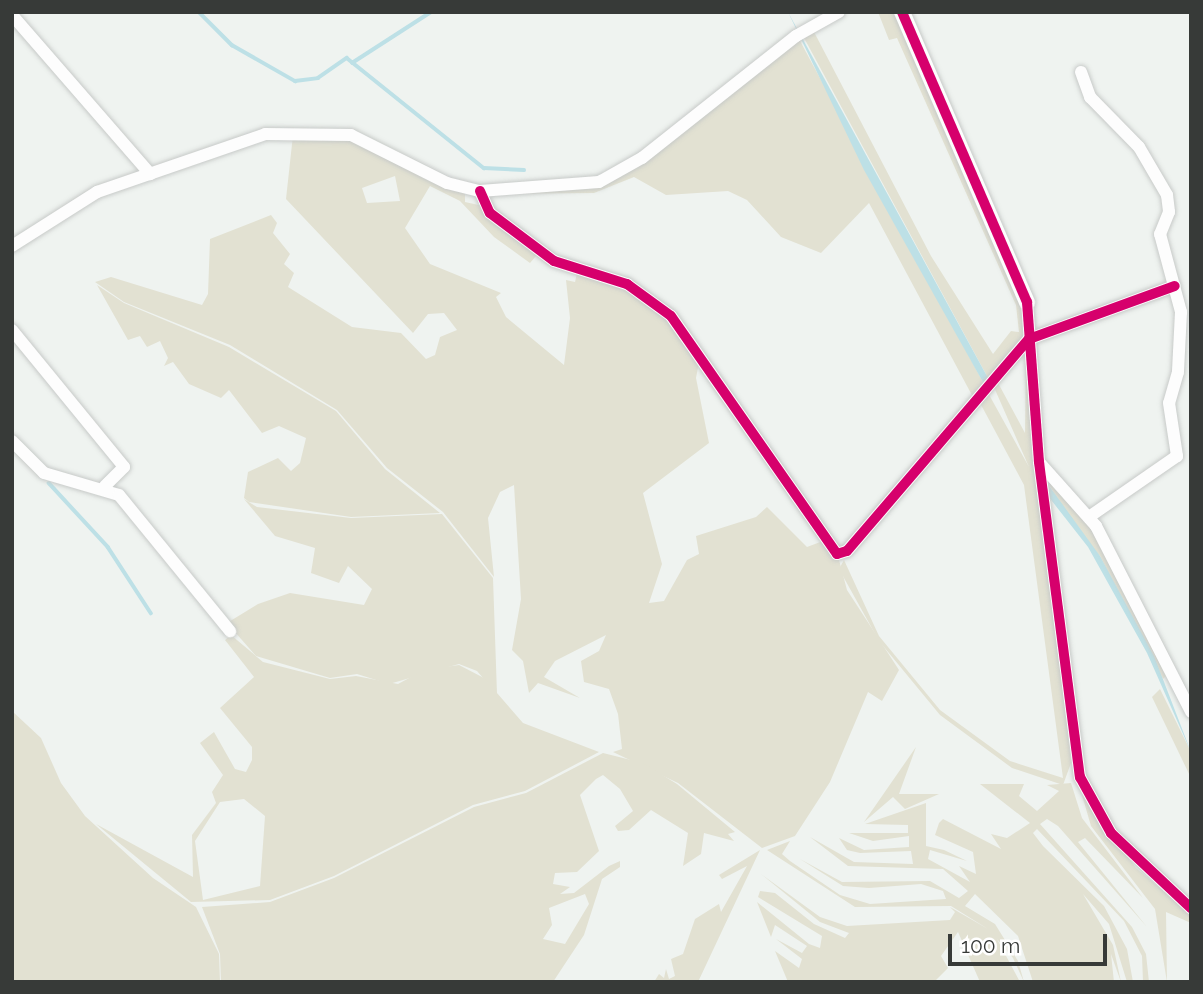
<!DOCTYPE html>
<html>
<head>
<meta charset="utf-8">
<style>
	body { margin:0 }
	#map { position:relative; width:1203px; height:994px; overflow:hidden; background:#eff3f0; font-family:Raleway,sans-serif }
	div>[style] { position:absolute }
	.green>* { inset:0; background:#e2e1d2 }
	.water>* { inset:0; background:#bde0e6 }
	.stream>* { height:3.5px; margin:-1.75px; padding:0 1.75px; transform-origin:1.75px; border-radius:1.75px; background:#bde0e6 }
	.roads { filter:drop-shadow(0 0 2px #c7cac8) drop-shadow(0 0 2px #c7cac8) }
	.minor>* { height:12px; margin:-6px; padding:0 6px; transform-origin:6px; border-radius:6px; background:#fdfdfd }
	.tertiary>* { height:16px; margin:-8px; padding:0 8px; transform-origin:8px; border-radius:8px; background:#fdfdfd }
	.cycleway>* { height:10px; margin:-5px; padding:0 5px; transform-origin:5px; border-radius:5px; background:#d6006c }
	span { translate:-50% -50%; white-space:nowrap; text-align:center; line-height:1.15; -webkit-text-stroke:5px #fff; paint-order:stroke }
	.frame { position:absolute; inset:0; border:14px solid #373a38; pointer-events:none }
	.scale { position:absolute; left:948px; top:934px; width:159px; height:32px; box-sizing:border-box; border:4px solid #373a38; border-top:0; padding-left:9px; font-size:21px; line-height:24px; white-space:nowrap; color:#373a38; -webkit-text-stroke:5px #fff; paint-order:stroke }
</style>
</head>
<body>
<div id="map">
	<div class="green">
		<i style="clip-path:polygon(878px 12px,896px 12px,1021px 303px,1023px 339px,988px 378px,803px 36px,813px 30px,931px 256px,993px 354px,1011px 331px,1019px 332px,1016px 305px,897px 38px,889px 40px)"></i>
		<i style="clip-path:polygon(799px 39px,984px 384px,974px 399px,869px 203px,821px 253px,781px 237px,747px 200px,728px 191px,666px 195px,634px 177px,594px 193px,489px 194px,620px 177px)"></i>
		<i style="clip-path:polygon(evenodd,293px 135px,342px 137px,465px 192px,465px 202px,483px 206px,551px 265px,536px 256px,530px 263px,494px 237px,460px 201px,430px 186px,405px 228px,430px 264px,501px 293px,496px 297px,506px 317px,564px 365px,570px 318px,566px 280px,575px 282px,577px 273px,599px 276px,659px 308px,699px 362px,696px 378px,709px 443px,643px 493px,662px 564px,649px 603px,664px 601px,687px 560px,699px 554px,696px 536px,756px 517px,767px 507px,807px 547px,823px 541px,839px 560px,847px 590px,899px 670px,882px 701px,868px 692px,830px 782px,795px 836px,762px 848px,678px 783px,613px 752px,622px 749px,618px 714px,609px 689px,584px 682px,581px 661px,599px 651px,606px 635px,555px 661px,544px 677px,580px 698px,538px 683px,529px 693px,523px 661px,512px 650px,521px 599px,514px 485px,500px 492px,488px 518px,494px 577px,443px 512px,387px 468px,337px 410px,230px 345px,124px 302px,95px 282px,111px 277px,202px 305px,208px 294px,210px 239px,271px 215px,277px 223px,273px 233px,290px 254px,284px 264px,294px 273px,288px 287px,352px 327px,401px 333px,426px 359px,435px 355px,440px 337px,457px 330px,444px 313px,428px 314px,413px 333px,286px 199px,293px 135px,395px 176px,400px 201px,367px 203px,362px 188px,395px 176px)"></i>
		<i style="clip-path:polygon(97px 285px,124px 303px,229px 347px,336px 411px,385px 469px,440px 513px,351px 517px,249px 502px,244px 498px,248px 472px,278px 458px,291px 471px,300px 463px,306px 438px,279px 426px,262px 433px,229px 390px,221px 398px,189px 384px,173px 362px,164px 366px,168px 358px,160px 341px,147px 347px,140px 336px,128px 340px)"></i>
		<i style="clip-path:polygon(1026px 353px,1071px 763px,1063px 785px,1012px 768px,940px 715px,879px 641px,839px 569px,844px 560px,879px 636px,940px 710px,1010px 761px,1063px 778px,1024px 485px,979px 401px,987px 391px,1029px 467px,993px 385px,997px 381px,1025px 433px)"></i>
		<i style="clip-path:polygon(1045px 476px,1090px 525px,1167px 675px,1163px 679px,1100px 556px,1064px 513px)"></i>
		<i style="clip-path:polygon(244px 499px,257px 507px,351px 518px,442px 514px,493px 578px,497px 694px,477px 671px,459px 664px,389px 684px,357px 674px,330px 678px,256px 656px,227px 623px,258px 604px,290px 593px,364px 605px,372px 589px,348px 566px,339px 583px,311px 573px,315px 548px,275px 536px)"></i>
		<i style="clip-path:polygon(evenodd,231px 635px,263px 662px,330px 679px,356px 676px,398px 684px,424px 670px,459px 665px,484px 678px,523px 723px,599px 752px,525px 791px,473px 805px,334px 876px,270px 900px,191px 902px,96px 824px,193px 877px,192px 835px,216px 803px,212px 792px,223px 775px,200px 743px,214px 732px,235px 769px,246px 772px,252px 760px,252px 747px,220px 708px,254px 677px,225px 640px,231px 635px,244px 799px,265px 816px,260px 886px,203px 900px,195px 841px,220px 802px,244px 799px)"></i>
		<i style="clip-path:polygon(1160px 689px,1191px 752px,1191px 778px,1152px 697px)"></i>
		<i style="clip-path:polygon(12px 711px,41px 738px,61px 783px,85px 816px,153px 878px,196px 907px,219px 954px,220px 982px,12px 982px)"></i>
		<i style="clip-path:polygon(916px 747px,899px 794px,939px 794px,905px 809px,893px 797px,864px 822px)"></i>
		<i style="clip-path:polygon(evenodd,603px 753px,643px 763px,677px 784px,735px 832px,728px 834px,734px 841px,704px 833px,701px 854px,683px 866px,688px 833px,651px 810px,629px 830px,618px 831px,615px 826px,633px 811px,620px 789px,603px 775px,596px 779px,580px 795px,599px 851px,577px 872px,555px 873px,553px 884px,570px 887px,560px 894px,574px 893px,609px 866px,620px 861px,620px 867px,602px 879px,584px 935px,553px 982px,221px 982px,220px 954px,202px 907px,270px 902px,334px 878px,474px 807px,526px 793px,603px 753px,585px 894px,589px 904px,565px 944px,543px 939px,552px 925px,549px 908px,585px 894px)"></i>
		<i style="clip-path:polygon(1071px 783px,1082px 818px,1143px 898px,1085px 838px,1078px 842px,1147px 927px,1058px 826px,1047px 819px,1040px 824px,1132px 927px,1146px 954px,1149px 982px,1143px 982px,1142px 956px,1124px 921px,1037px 829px,1033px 833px,1043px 846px,1104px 906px,1127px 949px,1133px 982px,1127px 982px,1109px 924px,1083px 894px,1113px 945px,1121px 982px,1111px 954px,1114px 982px,1033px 982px,1018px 936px,975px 894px,965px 906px,995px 924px,1018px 961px,1024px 982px,1013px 958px,997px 939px,1020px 982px,980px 982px,958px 932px,941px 956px,948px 968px,934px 982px,788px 982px,775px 951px,799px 968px,802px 959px,776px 939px,802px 953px,807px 946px,775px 925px,771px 937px,757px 902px,809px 944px,820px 948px,822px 936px,758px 897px,760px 891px,775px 893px,814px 924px,845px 938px,849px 933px,820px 922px,761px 874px,820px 917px,847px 926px,950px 920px,955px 912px,950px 907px,988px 929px,951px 906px,855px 907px,767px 850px,790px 841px,782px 854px,790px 861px,840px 895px,870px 904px,946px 899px,943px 891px,921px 884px,869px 888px,843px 886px,800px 859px,842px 882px,930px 881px,959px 898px,968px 891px,943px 869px,848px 866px,810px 837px,854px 862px,913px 864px,911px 851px,860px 853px,847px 850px,839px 838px,864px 850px,909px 847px,909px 836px,873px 841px,849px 833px,908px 833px,908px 825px,865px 824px,926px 803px,926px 846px,944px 850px,967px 861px,930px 850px,928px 859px,970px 882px,959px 866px,976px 874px,973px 852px,935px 835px,939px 823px,943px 819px,1001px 849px,991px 834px,1007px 838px,1030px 823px,980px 784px,1024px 784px,1019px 796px,1037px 811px,1059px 791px,1047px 785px)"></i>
		<i style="clip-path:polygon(1082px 795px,1136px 868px,1191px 914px,1191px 923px,1166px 912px,1167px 982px,1155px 909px,1091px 826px)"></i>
		<i style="clip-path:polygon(760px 850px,698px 982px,654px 982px,659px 974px,664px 978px,666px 969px,669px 979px,675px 976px,671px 959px,683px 954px,695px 919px,719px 904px,721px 912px,747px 866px,722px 879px,719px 875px)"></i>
	</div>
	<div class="water">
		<i style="clip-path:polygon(788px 12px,988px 378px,984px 384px,864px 170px)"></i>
		<i style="clip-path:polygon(1047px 483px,1100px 556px,1154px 656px,1191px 752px,1147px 653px,1088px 547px,1048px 496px)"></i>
	</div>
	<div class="stream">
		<i style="left:199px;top:12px;width:47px;rotate:45deg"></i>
		<i style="left:232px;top:45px;width:73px;rotate:29.7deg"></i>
		<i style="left:295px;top:81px;width:23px;rotate:-7deg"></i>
		<i style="left:318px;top:78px;width:35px;rotate:-35deg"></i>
		<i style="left:347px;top:58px;width:176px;rotate:38.8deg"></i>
		<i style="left:484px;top:168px;width:40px;rotate:2.9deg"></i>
		<i style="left:352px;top:63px;width:94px;rotate:-32.8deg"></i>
		<i style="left:49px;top:483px;width:87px;rotate:47.3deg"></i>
		<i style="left:108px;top:547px;width:79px;rotate:56.9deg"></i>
	</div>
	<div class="roads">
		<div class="minor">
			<i style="left:12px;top:15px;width:211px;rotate:49deg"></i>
			<i style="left:1081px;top:72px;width:27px;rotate:70deg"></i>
			<i style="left:1090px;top:97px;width:70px;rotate:45.6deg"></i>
			<i style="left:1139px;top:147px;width:56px;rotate:59.7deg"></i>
			<i style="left:1167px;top:195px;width:17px;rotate:83deg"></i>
			<i style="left:1169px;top:212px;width:24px;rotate:112deg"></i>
			<i style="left:1160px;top:234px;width:81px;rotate:74.9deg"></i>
			<i style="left:1181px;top:312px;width:60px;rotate:92.9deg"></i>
			<i style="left:1178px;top:372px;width:32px;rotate:106deg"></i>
			<i style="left:1169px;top:403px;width:54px;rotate:81.4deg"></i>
			<i style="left:1177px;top:456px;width:107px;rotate:145.3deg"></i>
			<i style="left:480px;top:191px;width:24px;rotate:66deg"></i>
			<i style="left:490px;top:213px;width:80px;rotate:36.9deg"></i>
			<i style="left:554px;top:261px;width:77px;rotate:17.5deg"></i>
			<i style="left:627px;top:284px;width:54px;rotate:36deg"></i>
			<i style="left:671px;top:316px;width:290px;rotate:55.1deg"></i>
			<i style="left:837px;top:554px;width:10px;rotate:-17deg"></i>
			<i style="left:847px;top:551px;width:279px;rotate:-49.4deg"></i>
			<i style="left:1029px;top:339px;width:155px;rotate:-20deg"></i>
			<i style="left:12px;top:246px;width:101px;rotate:-32.4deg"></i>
			<i style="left:97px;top:192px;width:178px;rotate:-19deg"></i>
			<i style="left:265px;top:134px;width:86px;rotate:0.7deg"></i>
			<i style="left:351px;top:135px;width:107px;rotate:26.6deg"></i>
			<i style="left:447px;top:183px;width:34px;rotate:14deg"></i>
			<i style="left:480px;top:191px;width:119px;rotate:-4.3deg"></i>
			<i style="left:599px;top:182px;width:49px;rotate:-29.2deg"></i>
			<i style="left:642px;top:158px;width:196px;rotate:-38.4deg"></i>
			<i style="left:796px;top:36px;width:49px;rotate:-29.2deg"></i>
			<i style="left:1027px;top:302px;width:160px;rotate:85.7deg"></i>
			<i style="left:1039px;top:462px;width:318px;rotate:82.6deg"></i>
			<i style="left:1080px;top:777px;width:64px;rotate:61deg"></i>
			<i style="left:1111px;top:833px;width:110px;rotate:43.2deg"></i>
			<i style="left:12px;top:330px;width:177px;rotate:50.7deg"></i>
			<i style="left:124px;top:467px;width:27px;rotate:135deg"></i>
			<i style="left:12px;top:441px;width:45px;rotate:45deg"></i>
			<i style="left:44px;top:473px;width:78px;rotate:16.3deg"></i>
			<i style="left:119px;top:495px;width:176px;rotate:50.8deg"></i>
			<i style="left:1039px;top:462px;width:86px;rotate:48.3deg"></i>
			<i style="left:1096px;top:526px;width:209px;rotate:62.9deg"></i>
		</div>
		<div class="tertiary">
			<i style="left:902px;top:12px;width:316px;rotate:66.7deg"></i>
		</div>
	</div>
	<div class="cycleway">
		<i style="left:902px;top:12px;width:316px;rotate:66.7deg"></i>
		<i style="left:1027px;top:302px;width:160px;rotate:85.7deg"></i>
		<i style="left:1039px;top:462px;width:318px;rotate:82.6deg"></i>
		<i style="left:1080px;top:777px;width:64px;rotate:61deg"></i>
		<i style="left:1111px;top:833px;width:110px;rotate:43.2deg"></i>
		<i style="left:480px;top:191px;width:24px;rotate:66deg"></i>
		<i style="left:490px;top:213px;width:80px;rotate:36.9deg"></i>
		<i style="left:554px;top:261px;width:77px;rotate:17.5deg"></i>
		<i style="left:627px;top:284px;width:54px;rotate:36deg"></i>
		<i style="left:671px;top:316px;width:290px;rotate:55.1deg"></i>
		<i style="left:837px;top:554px;width:10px;rotate:-17deg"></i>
		<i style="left:847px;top:551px;width:279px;rotate:-49.4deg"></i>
		<i style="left:1029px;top:339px;width:155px;rotate:-20deg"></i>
	</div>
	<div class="frame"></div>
	<div class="scale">100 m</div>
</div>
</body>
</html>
